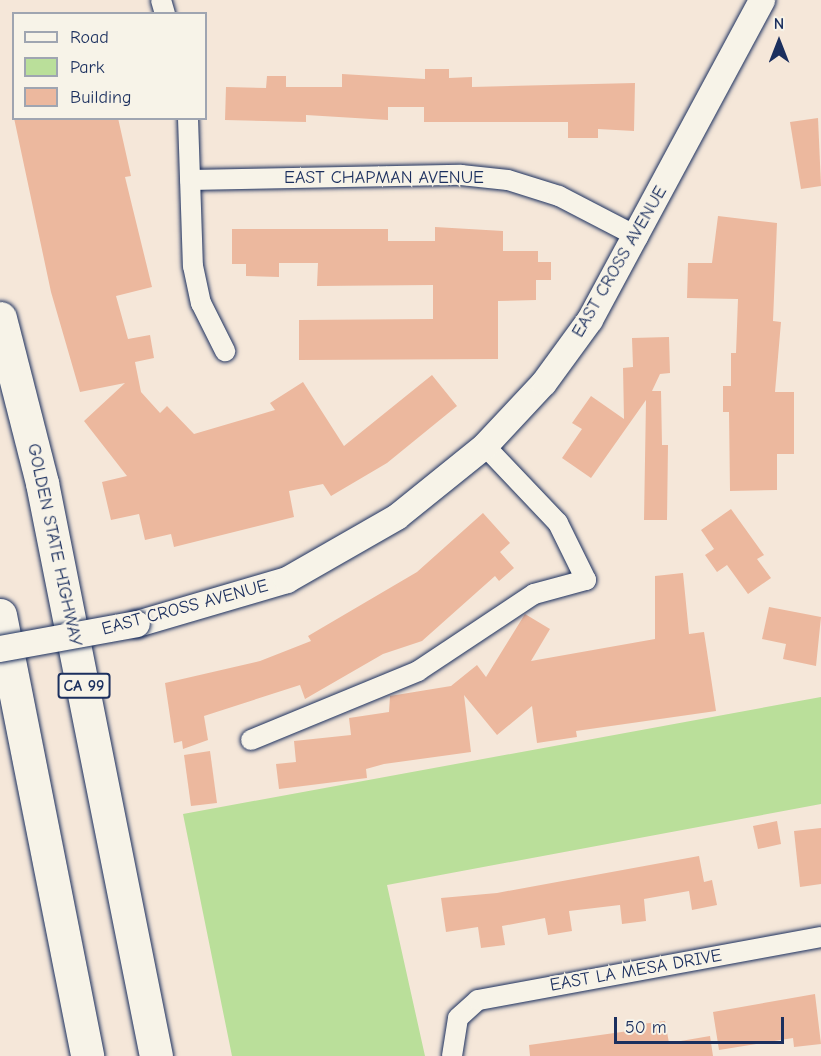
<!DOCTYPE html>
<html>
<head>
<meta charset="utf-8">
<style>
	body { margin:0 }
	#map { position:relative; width:821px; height:1056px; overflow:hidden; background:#f5e7d9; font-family:"Comic Neue",sans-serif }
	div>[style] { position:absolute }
	.green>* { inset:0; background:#badf9a }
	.building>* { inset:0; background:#ecb89e }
	.roads { filter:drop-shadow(0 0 2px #1b2f5e) drop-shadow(0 0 2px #1b2f5e) }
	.minor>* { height:20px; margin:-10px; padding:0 10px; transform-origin:10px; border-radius:10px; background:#f7f3e8 }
	.tertiary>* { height:26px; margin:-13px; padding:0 13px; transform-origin:13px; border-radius:13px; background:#f7f3e8 }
	.motorway>* { height:33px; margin:-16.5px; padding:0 16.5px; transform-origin:16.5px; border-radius:16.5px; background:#f7f3e8 }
	.bridges { filter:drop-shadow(0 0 2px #1b2f5e) drop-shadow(0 0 2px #1b2f5e) }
	.tertiary-bridge>* { height:26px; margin:-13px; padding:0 13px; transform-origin:13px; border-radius:13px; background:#f7f3e8 }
	span { translate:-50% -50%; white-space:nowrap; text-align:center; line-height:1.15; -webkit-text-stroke:4.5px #f7f3e8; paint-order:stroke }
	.shield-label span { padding:2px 4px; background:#f7f3e8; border:2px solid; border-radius:4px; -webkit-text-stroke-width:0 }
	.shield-label { font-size:16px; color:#1b2f5e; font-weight:700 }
	.street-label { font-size:18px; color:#1b2f5e }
	.legend { position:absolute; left:12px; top:12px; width:195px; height:108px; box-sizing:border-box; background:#f7f3e8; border:2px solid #9fa5b1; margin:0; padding:8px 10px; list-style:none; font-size:18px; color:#1b2f5e }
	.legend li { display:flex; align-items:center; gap:12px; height:30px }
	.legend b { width:30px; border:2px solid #9fa5b1 }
	.north { position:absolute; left:749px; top:12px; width:60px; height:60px; -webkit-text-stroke:4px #f7f3e8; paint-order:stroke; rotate:0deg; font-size:16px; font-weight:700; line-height:24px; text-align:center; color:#1b2f5e }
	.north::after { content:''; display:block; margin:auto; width:21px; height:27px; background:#1b2f5e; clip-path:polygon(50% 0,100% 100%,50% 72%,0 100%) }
	.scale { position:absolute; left:614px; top:1017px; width:170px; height:27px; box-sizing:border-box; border:3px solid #1b2f5e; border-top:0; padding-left:8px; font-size:18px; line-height:21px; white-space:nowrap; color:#1b2f5e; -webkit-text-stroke:4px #f7f3e8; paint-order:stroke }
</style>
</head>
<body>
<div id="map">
	<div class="green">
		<i style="clip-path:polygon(821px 697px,821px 804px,387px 885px,425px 1056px,232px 1056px,183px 814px)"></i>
	</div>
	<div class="building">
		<i style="clip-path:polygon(425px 69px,449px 69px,449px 78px,472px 77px,472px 87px,635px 83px,634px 131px,598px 129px,598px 138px,568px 138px,568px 122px,424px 122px,424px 107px,388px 107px,388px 120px,306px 115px,306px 122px,225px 120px,226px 87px,266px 88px,267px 76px,286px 76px,286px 87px,342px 87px,342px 74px,425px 79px)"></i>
		<i style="clip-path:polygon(14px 118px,118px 118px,131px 176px,125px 177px,152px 287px,116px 296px,128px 339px,150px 335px,154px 358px,135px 362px,141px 392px,160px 413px,167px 406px,194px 434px,275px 410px,270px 403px,303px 382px,344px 446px,432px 375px,457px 406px,387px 463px,331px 496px,323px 484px,289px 491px,294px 517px,174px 547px,171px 534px,145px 540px,139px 514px,111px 520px,102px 482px,127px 476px,84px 421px,125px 383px,80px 392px,51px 292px)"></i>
		<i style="clip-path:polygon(818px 118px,821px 186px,801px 189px,790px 122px)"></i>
		<i style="clip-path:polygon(718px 216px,777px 223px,773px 321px,781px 322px,775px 392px,794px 392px,794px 454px,777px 454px,777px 490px,730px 491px,729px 412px,723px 412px,723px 386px,731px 386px,731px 353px,736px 353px,738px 299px,687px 298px,688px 263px,712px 263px)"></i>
		<i style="clip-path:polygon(435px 227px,503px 231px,503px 251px,538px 251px,538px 262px,551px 262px,551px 280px,536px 280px,536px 300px,498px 301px,498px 359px,299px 360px,299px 320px,433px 319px,433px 285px,317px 286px,318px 263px,279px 263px,279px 277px,246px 276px,246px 264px,232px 264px,232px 229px,388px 229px,388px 241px,435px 241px)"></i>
		<i style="clip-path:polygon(669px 337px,670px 373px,660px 374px,652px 391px,661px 391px,662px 445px,668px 445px,667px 520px,644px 520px,646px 400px,591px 478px,562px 458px,582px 429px,572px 423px,591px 396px,624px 419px,623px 368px,633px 367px,632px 338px)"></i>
		<i style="clip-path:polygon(731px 509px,764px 555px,757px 559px,771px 578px,748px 594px,727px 565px,717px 572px,705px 555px,714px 549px,701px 530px)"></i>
		<i style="clip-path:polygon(483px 513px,510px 543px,500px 552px,514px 568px,499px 581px,495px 576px,422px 641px,383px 654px,305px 699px,300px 685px,204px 716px,208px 740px,183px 749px,182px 741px,174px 743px,165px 683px,260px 661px,311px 641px,308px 636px,417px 572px)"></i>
		<i style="clip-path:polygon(683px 573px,689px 634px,704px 632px,716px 711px,576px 731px,577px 737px,537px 743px,532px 706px,497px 735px,464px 695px,471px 752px,384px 764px,366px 769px,367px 778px,279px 789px,276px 764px,296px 762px,294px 741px,351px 735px,349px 718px,389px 712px,390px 696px,451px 686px,477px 665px,486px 677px,525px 614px,550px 629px,531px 661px,655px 639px,655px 576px)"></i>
		<i style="clip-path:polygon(769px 607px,821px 617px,816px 666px,783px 659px,786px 644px,762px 639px)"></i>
		<i style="clip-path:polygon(210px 751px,217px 803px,191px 806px,184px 755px)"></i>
		<i style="clip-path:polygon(777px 821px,781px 844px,758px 849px,753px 826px)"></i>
		<i style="clip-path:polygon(821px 828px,821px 884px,800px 887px,794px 831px)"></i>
		<i style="clip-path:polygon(699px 856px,704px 882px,712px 880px,717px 905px,692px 910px,689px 891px,644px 899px,646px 921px,622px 924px,620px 905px,569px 911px,572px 931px,548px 935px,545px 918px,502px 926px,505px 945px,481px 948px,478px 927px,446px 932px,441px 898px,497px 893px)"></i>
		<i style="clip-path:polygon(815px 994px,821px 1044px,794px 1047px,793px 1038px,719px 1050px,713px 1012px)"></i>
		<i style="clip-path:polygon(665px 1021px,669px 1043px,710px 1036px,713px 1056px,530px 1056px,529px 1045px,643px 1029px,642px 1024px)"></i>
	</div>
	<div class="roads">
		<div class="minor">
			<i style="left:161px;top:0;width:15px;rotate:74deg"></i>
			<i style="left:188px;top:118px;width:148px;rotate:88.1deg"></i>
			<i style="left:193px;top:266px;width:38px;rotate:78deg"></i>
			<i style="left:201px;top:303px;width:54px;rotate:63.4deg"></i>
			<i style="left:190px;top:180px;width:271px;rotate:-1.1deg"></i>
			<i style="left:461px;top:175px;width:47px;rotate:6.1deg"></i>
			<i style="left:508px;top:180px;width:53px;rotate:17.4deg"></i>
			<i style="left:559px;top:196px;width:89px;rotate:27.4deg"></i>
			<i style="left:251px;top:740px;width:181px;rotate:-22.4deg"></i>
			<i style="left:418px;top:671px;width:139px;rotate:-33.6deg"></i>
			<i style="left:534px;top:594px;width:54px;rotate:-15.1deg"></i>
			<i style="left:586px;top:580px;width:64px;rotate:-116.2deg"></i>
			<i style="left:558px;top:523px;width:106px;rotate:-133.5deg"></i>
			<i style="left:452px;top:1056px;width:38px;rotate:-81deg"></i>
			<i style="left:458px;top:1018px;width:27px;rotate:-42deg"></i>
			<i style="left:478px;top:1000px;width:349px;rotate:-10.4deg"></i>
		</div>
		<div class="tertiary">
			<i style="left:137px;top:624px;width:156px;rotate:-16.3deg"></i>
			<i style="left:287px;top:580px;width:127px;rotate:-29.8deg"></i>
			<i style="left:397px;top:517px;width:113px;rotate:-38.9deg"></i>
			<i style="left:485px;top:446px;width:86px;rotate:-46.9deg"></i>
			<i style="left:544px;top:383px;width:78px;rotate:-53.9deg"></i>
			<i style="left:590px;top:320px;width:363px;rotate:-61.7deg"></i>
		</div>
		<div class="motorway">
			<i style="left:0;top:318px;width:170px;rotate:75.7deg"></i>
			<i style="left:42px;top:483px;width:584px;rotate:78.75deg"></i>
			<i style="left:0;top:615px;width:449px;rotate:78.8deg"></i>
		</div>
	</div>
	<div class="bridges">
		<div class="tertiary-bridge">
			<i style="left:0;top:649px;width:139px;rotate:-10.3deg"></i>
		</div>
	</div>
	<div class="shield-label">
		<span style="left:84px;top:686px">CA 99</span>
	</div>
	<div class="street-label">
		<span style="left:384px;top:178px">EAST CHAPMAN AVENUE</span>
		<span style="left:620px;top:262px;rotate:-60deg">EAST CROSS AVENUE</span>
		<span style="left:54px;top:545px;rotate:78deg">GOLDEN STATE HIGHWAY</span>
		<span style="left:185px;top:608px;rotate:-15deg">EAST CROSS AVENUE</span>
		<span style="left:636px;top:971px;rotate:-10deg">EAST LA MESA DRIVE</span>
	</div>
	<ul class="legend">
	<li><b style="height:8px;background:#f7f3e8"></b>Road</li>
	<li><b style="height:16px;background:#badf9a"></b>Park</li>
	<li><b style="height:16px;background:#ecb89e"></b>Building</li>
	</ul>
	<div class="north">N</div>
	<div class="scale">50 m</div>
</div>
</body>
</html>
